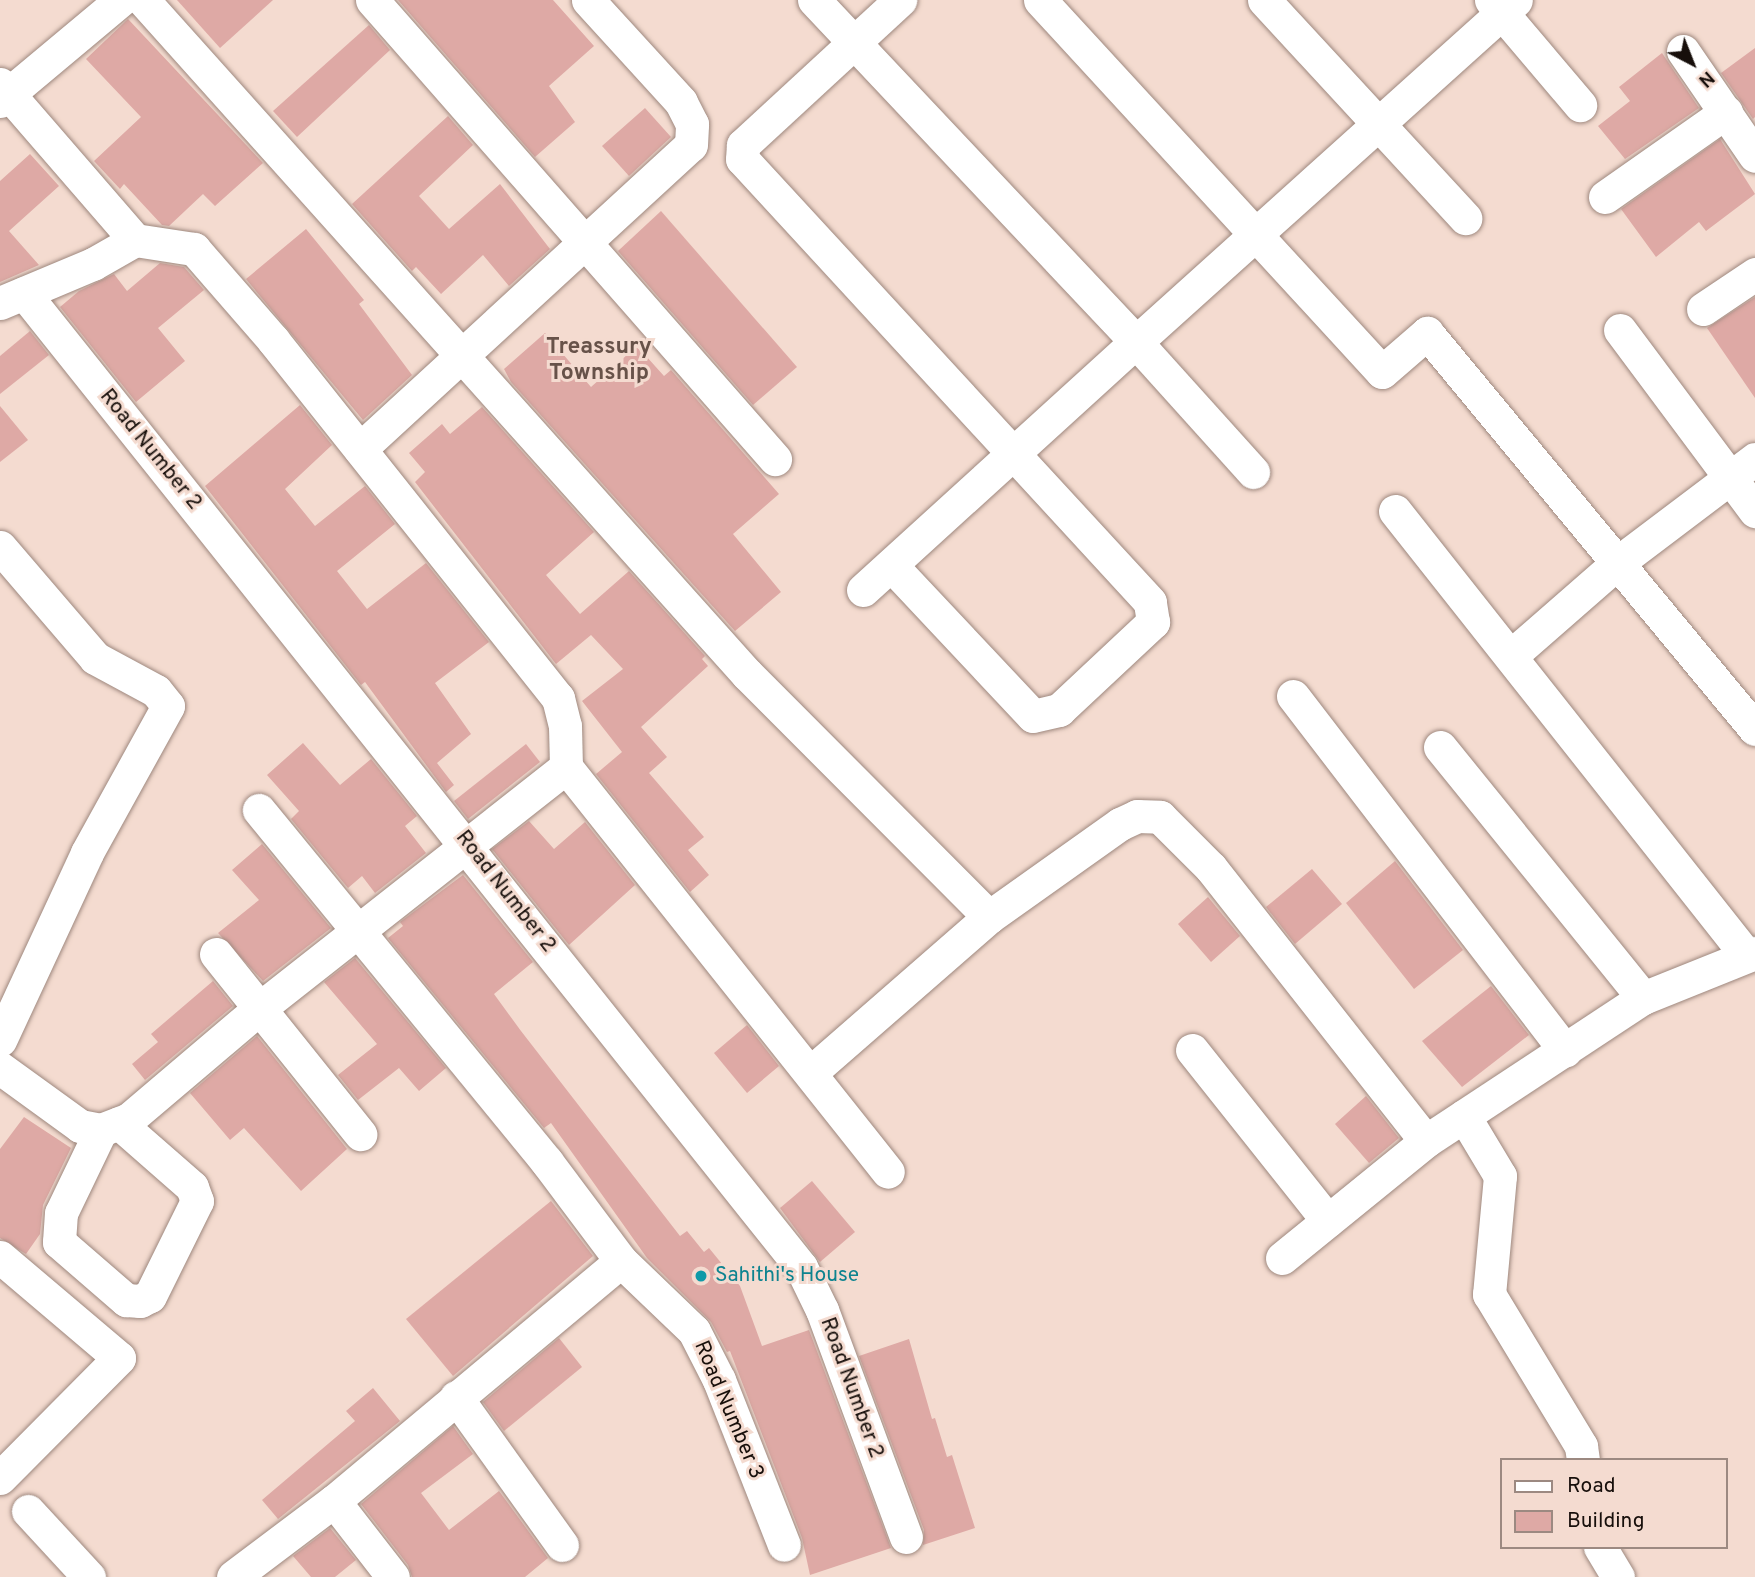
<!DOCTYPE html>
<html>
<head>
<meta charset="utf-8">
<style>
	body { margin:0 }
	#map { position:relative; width:1755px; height:1577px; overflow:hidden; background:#f4dbd0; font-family:Overpass,sans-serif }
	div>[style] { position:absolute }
	.building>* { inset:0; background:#dea9a5 }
	.roads { filter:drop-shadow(0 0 2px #9e887e) drop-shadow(0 0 2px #9e887e) }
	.minor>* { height:33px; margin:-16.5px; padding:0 16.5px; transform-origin:16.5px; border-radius:16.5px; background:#fff }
	.dots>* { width:19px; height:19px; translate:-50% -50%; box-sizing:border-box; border:4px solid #f4dbd0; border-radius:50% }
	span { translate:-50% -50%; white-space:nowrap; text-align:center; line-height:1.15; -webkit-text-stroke:6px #f4dbd0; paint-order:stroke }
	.street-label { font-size:21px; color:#170f0b }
	.culture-label { font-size:21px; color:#0d838f }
	.left { translate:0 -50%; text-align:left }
	.neighbourhood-label { font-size:23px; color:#675249; font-weight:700 }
	.legend { position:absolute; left:1500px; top:1458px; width:228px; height:91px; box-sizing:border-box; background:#f4dbd0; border:2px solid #9c8981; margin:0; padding:9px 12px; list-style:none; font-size:21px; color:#170f0b }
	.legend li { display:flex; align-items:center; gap:14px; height:35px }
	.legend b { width:35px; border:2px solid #9c8981 }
	.north { position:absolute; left:1657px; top:28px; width:70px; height:70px; -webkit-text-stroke:5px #f4dbd0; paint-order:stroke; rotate:138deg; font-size:19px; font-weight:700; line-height:28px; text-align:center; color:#170f0b }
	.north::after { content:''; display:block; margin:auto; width:24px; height:32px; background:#170f0b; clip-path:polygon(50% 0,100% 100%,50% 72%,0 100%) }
</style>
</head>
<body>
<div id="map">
	<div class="building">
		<i style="clip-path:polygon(177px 0,273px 0,220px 48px)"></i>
		<i style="clip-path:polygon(398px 0,553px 0,594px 46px,549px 86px,575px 122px,535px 157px)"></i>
		<i style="clip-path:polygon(128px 19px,263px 163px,215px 206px,203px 194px,169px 226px,162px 225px,124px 184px,120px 189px,94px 161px,141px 117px,86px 59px)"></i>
		<i style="clip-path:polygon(369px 25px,390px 50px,297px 137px,273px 111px)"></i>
		<i style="clip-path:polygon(1755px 48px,1755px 117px,1753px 119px,1721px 73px)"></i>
		<i style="clip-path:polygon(1662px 53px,1699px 108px,1625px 159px,1598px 126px,1630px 101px,1619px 87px)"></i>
		<i style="clip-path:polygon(645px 108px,671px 137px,629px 176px,602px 146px)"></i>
		<i style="clip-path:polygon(448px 116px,473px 145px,419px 196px,449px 229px,500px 184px,550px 249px,509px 286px,483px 255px,441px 294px,416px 267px,412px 271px,352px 204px)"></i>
		<i style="clip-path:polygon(1720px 139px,1755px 194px,1706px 231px,1699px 222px,1656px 257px,1621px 209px)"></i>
		<i style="clip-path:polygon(30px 154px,59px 186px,9px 231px,39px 265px,0 282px,0 181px)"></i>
		<i style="clip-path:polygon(661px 211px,797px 367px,753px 405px,618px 251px)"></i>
		<i style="clip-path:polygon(306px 229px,364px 300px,359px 304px,412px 375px,363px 420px,246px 279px)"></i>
		<i style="clip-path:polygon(160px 263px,184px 267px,204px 290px,158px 328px,185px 361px,136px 402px,60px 307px,79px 291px,114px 274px,127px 291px)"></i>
		<i style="clip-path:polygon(1755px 297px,1755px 398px,1707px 328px)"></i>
		<i style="clip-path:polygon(30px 331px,49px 355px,0 394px,0 356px)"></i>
		<i style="clip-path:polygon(545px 333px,591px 387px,637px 346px,664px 376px,671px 370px,779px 494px,733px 534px,781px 592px,735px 631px,511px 382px,504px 369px)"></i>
		<i style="clip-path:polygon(300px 405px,332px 445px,285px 489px,315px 526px,365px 486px,395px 524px,337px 571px,367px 609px,426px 563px,489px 642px,435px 683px,471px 734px,437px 763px,454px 785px,446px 792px,365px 682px,361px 685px,205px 486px)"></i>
		<i style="clip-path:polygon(0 406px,28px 440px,0 462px)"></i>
		<i style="clip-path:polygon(482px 407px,594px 532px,546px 575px,580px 614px,629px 571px,705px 656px,702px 659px,708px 666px,641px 727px,667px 757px,649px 773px,704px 837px,688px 850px,709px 875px,690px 892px,596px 774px,622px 752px,582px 701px,623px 669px,591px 635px,556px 664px,415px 482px,425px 472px,409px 453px,442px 424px,450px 434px)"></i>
		<i style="clip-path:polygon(303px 743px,340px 785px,371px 759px,417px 816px,405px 826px,426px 853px,375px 893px,362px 876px,348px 888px,291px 819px,299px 811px,267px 775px)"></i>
		<i style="clip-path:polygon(526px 744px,540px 762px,468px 819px,454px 801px)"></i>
		<i style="clip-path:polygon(529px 821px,554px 849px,585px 822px,635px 885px,569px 945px,492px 849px)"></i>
		<i style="clip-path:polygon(262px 844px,331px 928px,263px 981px,218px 933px,259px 900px,232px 870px)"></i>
		<i style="clip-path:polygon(1395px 861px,1463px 950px,1414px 989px,1346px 903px)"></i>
		<i style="clip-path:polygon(1312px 869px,1342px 904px,1295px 944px,1266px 907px)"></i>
		<i style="clip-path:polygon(463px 875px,533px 962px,494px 994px,521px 1031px,680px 1236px,687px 1231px,704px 1252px,709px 1248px,740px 1286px,762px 1346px,809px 1330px,891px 1548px,810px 1575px,802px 1538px,730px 1351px,727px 1352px,711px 1322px,647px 1258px,551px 1123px,544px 1128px,388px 938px,403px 926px,400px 922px)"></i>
		<i style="clip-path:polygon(1208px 897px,1240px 936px,1211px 962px,1178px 924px)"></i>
		<i style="clip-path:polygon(355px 958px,446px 1068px,419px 1091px,399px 1068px,358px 1100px,338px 1075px,377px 1044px,324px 982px)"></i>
		<i style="clip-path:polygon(213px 981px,233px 1006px,145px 1080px,132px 1064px,158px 1042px,151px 1034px)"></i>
		<i style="clip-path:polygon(1491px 986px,1529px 1035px,1462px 1087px,1422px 1041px)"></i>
		<i style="clip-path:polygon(747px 1025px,779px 1066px,747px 1093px,714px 1053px)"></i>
		<i style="clip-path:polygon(257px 1036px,347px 1149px,301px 1191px,244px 1128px,230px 1140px,190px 1093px)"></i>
		<i style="clip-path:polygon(1366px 1096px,1399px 1138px,1369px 1163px,1335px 1124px)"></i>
		<i style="clip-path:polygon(24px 1117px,71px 1148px,43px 1205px,40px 1234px,26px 1254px,0 1238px,0 1149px)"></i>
		<i style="clip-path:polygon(812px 1181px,855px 1232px,820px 1262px,780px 1208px)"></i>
		<i style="clip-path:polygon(551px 1201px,593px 1256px,453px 1376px,406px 1319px)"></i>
		<i style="clip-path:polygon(559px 1338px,582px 1367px,504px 1431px,483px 1402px)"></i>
		<i style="clip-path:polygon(909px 1339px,932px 1419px,935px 1418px,947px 1457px,952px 1455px,975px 1528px,923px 1545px,924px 1530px,859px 1356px)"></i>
		<i style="clip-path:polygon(373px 1388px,400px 1421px,278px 1519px,262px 1500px,355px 1421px,346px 1411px)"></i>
		<i style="clip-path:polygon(453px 1426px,473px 1454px,421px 1493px,449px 1530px,499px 1491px,548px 1558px,525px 1577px,412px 1577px,408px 1565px,361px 1504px)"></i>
		<i style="clip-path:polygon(330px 1528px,356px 1560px,335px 1577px,311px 1577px,293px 1556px)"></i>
	</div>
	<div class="roads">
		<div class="minor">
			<i style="left:143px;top:0;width:905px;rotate:48.14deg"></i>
			<i style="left:747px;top:674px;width:343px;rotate:45.1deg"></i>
			<i style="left:989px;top:917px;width:237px;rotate:138.9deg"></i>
			<i style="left:372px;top:0;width:611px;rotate:48.72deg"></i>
			<i style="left:814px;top:0;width:470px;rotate:46.7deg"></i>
			<i style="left:1136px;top:342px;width:511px;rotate:-41.99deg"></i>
			<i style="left:1040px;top:0;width:505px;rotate:47.41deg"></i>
			<i style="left:1382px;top:372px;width:60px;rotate:-40.9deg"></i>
			<i style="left:1427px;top:333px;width:514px;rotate:50.37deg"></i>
			<i style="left:1264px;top:0;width:297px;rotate:47.3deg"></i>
			<i style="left:1491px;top:0;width:138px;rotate:49.7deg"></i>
			<i style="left:1683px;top:51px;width:127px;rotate:55.6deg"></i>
			<i style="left:0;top:84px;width:206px;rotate:49.1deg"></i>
			<i style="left:135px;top:240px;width:60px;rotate:8.7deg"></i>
			<i style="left:194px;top:249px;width:121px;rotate:49deg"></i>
			<i style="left:273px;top:340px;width:458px;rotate:51.5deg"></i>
			<i style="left:558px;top:698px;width:29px;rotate:76deg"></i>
			<i style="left:565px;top:726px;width:41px;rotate:88.6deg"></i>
			<i style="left:566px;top:767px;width:517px;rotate:51.51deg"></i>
			<i style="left:0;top:101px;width:158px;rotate:-39.9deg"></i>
			<i style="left:1605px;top:197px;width:148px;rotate:-35.1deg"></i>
			<i style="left:24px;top:293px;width:1246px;rotate:51.42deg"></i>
			<i style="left:801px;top:1267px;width:48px;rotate:64deg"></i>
			<i style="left:822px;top:1310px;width:242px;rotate:69.7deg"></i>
			<i style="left:0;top:303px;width:101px;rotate:-22.8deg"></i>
			<i style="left:93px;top:264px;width:48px;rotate:-29.7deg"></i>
			<i style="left:1703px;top:309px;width:63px;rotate:-33.9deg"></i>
			<i style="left:1620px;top:330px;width:226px;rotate:53.3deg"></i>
			<i style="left:360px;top:449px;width:449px;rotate:-42.6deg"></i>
			<i style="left:691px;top:145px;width:21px;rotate:-87deg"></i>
			<i style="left:692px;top:124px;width:25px;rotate:-117deg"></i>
			<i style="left:681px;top:102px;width:138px;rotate:-132.4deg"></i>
			<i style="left:1395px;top:511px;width:567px;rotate:51.66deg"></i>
			<i style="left:0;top:547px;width:146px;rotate:49.4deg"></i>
			<i style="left:95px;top:658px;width:69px;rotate:28.4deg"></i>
			<i style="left:156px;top:691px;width:19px;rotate:51deg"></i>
			<i style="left:168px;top:706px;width:168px;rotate:118.9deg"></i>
			<i style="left:87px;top:853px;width:206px;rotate:114.9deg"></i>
			<i style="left:891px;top:565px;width:207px;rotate:46.8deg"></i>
			<i style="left:1033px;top:716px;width:27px;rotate:-13deg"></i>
			<i style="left:1059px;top:710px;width:129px;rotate:-43.1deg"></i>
			<i style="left:1153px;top:622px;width:20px;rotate:-99deg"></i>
			<i style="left:1150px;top:602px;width:602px;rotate:-132.64deg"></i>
			<i style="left:742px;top:159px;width:14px;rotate:-86deg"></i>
			<i style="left:743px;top:145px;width:214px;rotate:-42.7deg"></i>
			<i style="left:863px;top:590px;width:369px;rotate:-42.3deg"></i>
			<i style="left:1136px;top:342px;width:175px;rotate:48deg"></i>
			<i style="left:1513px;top:654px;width:137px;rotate:-41.1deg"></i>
			<i style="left:1616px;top:564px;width:174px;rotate:-37.1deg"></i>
			<i style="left:1293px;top:696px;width:447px;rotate:52.5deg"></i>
			<i style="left:1440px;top:747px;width:323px;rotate:51deg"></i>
			<i style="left:989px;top:917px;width:161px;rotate:-35.4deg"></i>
			<i style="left:1120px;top:824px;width:19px;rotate:-25deg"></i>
			<i style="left:1137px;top:816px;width:23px;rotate:2deg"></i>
			<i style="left:1160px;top:817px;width:72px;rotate:45deg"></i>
			<i style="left:1211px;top:868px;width:347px;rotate:51.8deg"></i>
			<i style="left:216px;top:954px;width:231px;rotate:51.3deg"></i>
			<i style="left:1192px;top:1050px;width:218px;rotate:51.5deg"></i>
			<i style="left:0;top:1068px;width:99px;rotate:35.9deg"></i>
			<i style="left:80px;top:1126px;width:21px;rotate:11deg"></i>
			<i style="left:101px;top:1130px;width:30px;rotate:-21deg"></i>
			<i style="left:129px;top:1119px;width:172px;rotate:-40.3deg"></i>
			<i style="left:260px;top:1008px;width:390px;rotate:-38.2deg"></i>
			<i style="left:1464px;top:1116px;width:70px;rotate:59deg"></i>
			<i style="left:1500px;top:1176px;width:119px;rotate:95.3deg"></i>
			<i style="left:1489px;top:1294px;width:178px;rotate:58.8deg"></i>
			<i style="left:1581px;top:1446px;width:14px;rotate:82deg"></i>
			<i style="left:101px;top:1130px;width:92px;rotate:115.7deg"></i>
			<i style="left:61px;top:1213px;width:29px;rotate:94deg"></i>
			<i style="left:59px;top:1242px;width:89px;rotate:40.9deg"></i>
			<i style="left:126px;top:1300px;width:14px;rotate:4deg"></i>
			<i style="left:140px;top:1301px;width:11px;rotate:-27deg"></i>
			<i style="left:150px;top:1296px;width:106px;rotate:-63.7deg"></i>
			<i style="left:197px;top:1201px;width:15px;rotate:-110deg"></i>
			<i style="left:192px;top:1187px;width:97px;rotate:-138.8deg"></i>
			<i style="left:0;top:1257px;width:156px;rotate:40.3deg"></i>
			<i style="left:119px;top:1358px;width:169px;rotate:134.8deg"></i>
			<i style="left:1282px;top:1258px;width:186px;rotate:-39.1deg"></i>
			<i style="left:1426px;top:1141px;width:260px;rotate:-33.4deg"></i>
			<i style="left:1643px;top:998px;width:121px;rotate:-21.9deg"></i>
			<i style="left:621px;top:1261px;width:101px;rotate:43.8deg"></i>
			<i style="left:694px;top:1331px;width:55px;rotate:63deg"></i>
			<i style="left:719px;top:1380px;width:177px;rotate:68.5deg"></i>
			<i style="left:456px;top:1397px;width:182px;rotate:54.4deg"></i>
			<i style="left:334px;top:1501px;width:96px;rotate:52.2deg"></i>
			<i style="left:28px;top:1511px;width:90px;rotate:47.3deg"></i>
			<i style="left:1600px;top:1547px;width:35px;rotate:59deg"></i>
			<i style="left:233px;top:1577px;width:126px;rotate:-37deg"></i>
			<i style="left:334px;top:1501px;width:374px;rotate:-39.9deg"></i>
			<i style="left:621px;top:1261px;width:124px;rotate:-126.8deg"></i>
			<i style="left:547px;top:1162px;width:455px;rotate:-129.3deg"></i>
		</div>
	</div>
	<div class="dots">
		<i style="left:701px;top:1276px;background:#0f9aa8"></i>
	</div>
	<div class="street-label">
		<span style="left:150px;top:450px;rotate:51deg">Road Number 2</span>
		<span style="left:505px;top:892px;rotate:52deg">Road Number 2</span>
		<span style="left:851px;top:1388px;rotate:70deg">Road Number 2</span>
		<span style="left:728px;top:1410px;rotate:67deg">Road Number 3</span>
	</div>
	<div class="culture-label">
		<span class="left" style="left:715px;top:1276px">Sahithi's House</span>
	</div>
	<div class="neighbourhood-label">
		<span style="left:599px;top:361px">Treassury<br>Township</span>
	</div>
	<ul class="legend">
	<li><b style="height:9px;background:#fff"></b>Road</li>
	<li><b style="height:19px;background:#dea9a5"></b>Building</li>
	</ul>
	<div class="north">N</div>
</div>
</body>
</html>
